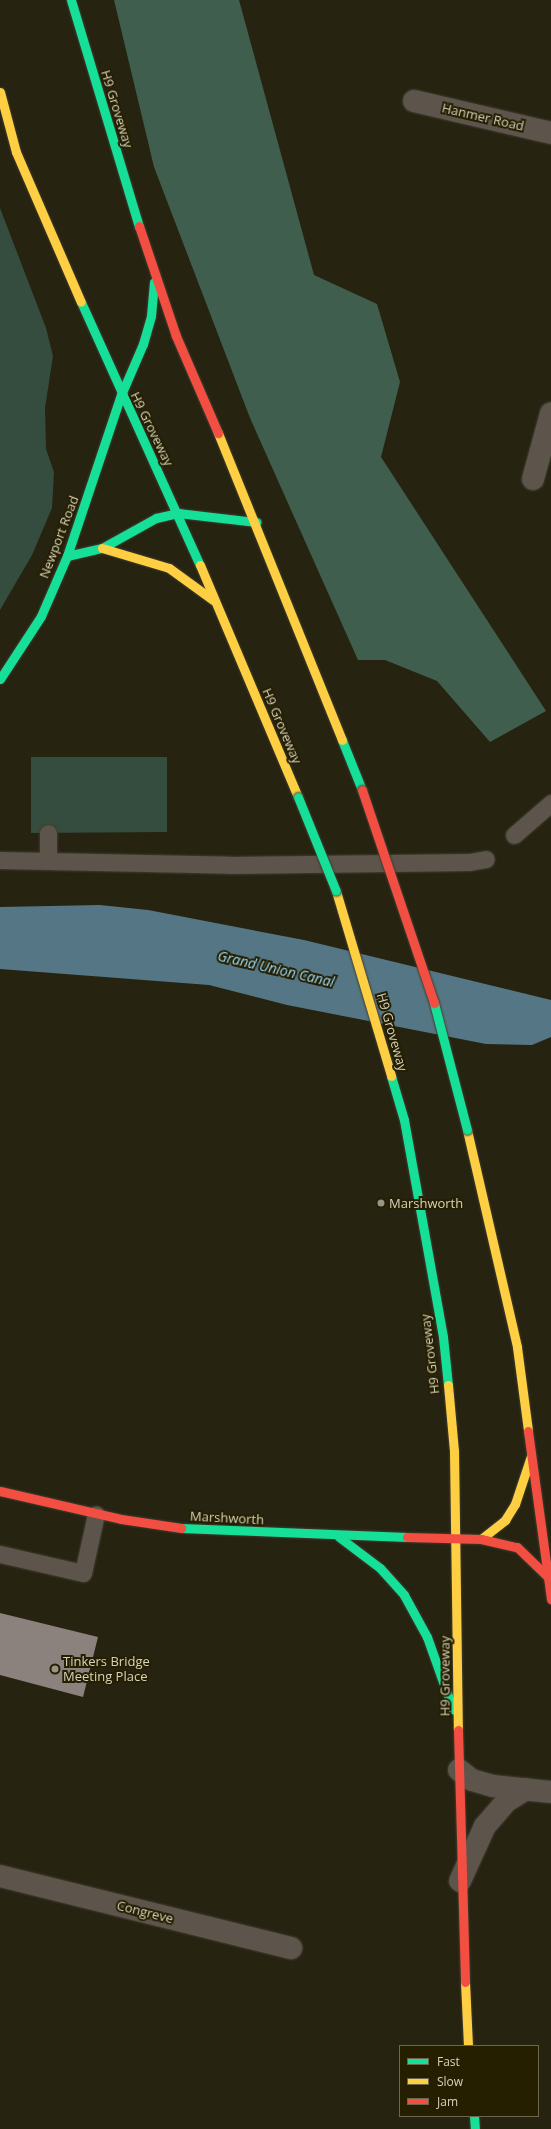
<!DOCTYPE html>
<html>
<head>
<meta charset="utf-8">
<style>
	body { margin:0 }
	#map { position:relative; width:551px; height:2129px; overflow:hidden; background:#262311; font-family:"Open Sans",sans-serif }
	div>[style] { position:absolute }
	.green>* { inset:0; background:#354d3f }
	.forest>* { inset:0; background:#3f5e4d }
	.water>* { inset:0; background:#557785 }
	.building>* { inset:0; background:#8b827e }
	.roads { filter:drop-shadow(0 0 1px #403d2f) drop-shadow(0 0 1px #403d2f) }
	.lane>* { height:17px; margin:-8.5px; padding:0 8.5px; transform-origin:8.5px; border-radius:8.5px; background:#5d544b }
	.street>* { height:22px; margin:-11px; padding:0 11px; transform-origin:11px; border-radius:11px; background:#5d544b }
	.fast>* { height:9px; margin:-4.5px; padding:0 4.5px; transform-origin:4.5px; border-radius:4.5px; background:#16e098 }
	.slow>* { height:9px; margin:-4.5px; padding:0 4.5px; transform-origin:4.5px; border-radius:4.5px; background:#ffcf43 }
	.jam>* { height:9px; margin:-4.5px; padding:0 4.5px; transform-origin:4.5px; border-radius:4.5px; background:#f24e42 }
	.bridges { filter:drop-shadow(0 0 1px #403d2f) drop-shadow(0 0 1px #403d2f) }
	.fast-bridge>* { height:9px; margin:-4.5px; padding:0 4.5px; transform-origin:4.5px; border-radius:4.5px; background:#16e098 }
	.jam-bridge>* { height:9px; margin:-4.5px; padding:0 4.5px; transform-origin:4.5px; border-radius:4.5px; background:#f24e42 }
	.dots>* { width:11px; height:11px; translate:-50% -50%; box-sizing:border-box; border:2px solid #251f00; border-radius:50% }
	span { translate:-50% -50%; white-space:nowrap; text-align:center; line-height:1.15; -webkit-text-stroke:4px #251f00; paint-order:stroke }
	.street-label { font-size:13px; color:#d5d2c0 }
	.poi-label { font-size:13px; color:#d5d2c0 }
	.left { translate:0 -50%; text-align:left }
	.water-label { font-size:14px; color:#9bdcfc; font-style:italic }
	.legend { position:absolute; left:399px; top:2045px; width:140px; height:72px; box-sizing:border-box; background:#251f00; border:1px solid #6b674d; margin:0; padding:5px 7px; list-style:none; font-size:12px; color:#d5d2c0 }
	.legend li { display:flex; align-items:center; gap:8px; height:20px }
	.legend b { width:20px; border:1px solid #6b674d }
</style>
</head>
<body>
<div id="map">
	<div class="green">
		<i style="clip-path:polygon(0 208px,46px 328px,53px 356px,45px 408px,46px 449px,54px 472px,52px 508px,32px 555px,0 610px)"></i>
		<i style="clip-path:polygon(31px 757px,167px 757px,167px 832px,31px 833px)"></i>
	</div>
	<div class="forest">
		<i style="clip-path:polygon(114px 0,239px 0,314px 275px,377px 304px,400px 382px,381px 457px,546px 711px,490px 742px,437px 681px,385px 660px,358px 660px,250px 418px,154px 167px)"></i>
	</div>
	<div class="water">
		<i style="clip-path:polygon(100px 905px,148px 910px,304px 940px,551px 1000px,551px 1037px,532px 1045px,486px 1044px,287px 1005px,209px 985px,0 969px,0 907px)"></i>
	</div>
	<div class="building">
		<i style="clip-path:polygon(0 1613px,98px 1637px,83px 1697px,0 1675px)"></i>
	</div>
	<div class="roads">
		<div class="lane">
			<i style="left:514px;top:835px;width:49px;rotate:-40.9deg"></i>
			<i style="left:0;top:860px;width:230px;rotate:1.2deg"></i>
			<i style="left:230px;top:865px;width:239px;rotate:-0.7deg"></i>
			<i style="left:469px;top:862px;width:17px;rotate:-10deg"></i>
			<i style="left:48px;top:861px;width:28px;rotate:-90deg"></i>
			<i style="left:0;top:1554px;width:85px;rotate:12.9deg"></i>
			<i style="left:83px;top:1573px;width:60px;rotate:-77.6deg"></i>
		</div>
		<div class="street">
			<i style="left:414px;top:101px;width:141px;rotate:13.1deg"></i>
			<i style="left:533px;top:479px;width:68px;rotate:-74.7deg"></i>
			<i style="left:459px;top:1770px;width:16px;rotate:38deg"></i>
			<i style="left:472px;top:1780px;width:22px;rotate:16deg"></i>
			<i style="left:493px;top:1786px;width:58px;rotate:5.9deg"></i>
			<i style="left:0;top:1876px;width:300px;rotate:13.9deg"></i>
			<i style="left:460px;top:1881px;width:60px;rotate:-65.6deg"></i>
			<i style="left:485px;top:1826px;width:33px;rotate:-49deg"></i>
			<i style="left:507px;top:1801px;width:22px;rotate:-32deg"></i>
		</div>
		<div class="fast">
			<i style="left:71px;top:0;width:236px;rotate:73.3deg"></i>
			<i style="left:81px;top:302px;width:289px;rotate:65.7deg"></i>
			<i style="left:67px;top:556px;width:36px;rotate:-13deg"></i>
			<i style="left:102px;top:548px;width:62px;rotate:-29.1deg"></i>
			<i style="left:156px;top:518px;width:23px;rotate:-13deg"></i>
			<i style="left:178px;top:513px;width:79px;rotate:6.6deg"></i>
			<i style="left:0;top:679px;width:75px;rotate:-56.9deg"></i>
			<i style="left:41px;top:616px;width:65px;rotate:-66.6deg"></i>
			<i style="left:67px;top:556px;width:170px;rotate:-71.5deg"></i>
			<i style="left:121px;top:395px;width:56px;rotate:-66.7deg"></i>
			<i style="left:143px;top:344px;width:29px;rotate:-74deg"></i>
			<i style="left:151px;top:316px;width:34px;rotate:-85deg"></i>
			<i style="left:342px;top:740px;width:54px;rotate:68.2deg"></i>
			<i style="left:391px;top:1076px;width:46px;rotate:73.5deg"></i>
			<i style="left:404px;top:1120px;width:220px;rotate:79.8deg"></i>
			<i style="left:443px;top:1337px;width:48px;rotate:84.1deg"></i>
			<i style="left:181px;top:1528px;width:226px;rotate:2.3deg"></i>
			<i style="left:339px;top:1537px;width:51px;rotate:37.1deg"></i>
			<i style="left:380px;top:1568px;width:36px;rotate:48deg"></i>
			<i style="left:404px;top:1595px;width:48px;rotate:61.3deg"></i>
			<i style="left:427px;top:1637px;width:77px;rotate:70.4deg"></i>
			<i style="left:474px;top:2116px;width:13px;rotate:86deg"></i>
		</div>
		<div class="slow">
			<i style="left:0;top:92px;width:62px;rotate:75.1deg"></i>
			<i style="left:16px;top:152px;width:163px;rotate:66.6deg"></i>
			<i style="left:218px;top:433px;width:331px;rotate:68deg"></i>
			<i style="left:102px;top:548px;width:70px;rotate:16.6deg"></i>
			<i style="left:169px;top:568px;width:54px;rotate:36deg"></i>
			<i style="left:200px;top:565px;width:252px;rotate:67.1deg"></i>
			<i style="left:336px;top:891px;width:193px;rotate:73.4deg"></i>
			<i style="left:467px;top:1130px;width:223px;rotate:77deg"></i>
			<i style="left:517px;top:1347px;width:85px;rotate:82.5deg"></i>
			<i style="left:448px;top:1385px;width:66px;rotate:84.8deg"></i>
			<i style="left:454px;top:1451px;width:279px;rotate:89.2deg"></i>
			<i style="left:481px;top:1539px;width:31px;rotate:-38deg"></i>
			<i style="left:505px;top:1520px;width:19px;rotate:-58deg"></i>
			<i style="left:515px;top:1504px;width:51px;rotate:-71.6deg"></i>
			<i style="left:465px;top:1982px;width:64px;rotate:87.3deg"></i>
		</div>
		<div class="jam">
			<i style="left:139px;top:226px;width:116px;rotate:71.4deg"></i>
			<i style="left:176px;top:336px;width:106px;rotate:66.6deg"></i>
			<i style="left:528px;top:1431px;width:170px;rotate:82.2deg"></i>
			<i style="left:0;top:1491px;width:124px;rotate:13deg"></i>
			<i style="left:121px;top:1519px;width:61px;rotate:8.5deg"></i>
			<i style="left:407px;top:1537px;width:74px;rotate:1.5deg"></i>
			<i style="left:481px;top:1539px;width:37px;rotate:13deg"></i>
			<i style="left:517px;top:1547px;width:46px;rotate:44.1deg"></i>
			<i style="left:458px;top:1730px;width:252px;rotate:88.4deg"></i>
		</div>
	</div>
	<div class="bridges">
		<div class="fast-bridge">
			<i style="left:298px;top:797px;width:101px;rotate:68deg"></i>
			<i style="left:434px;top:1003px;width:131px;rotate:75.4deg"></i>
		</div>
		<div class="jam-bridge">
			<i style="left:362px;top:790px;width:225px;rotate:71.3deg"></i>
		</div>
	</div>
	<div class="dots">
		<i style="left:381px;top:1203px;background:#989583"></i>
		<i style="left:55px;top:1669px;background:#989583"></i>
	</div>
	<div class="street-label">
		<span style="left:117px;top:109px;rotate:73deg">H9 Groveway</span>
		<span style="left:483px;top:117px;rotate:13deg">Hanmer Road</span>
		<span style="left:152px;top:429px;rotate:64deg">H9 Groveway</span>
		<span style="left:59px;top:537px;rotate:-69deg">Newport Road</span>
		<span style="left:282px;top:726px;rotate:67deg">H9 Groveway</span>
		<span style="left:392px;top:1032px;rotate:74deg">H9 Groveway</span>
		<span style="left:430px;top:1354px;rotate:-97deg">H9 Groveway</span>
		<span style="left:227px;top:1518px;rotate:3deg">Marshworth</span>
		<span style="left:445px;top:1676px;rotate:-90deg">H9 Groveway</span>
		<span style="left:145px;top:1912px;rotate:14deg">Congreve</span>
	</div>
	<div class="poi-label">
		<span class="left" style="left:389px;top:1203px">Marshworth</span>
		<span class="left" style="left:63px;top:1669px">Tinkers Bridge<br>Meeting Place</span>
	</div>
	<div class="water-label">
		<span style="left:276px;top:969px;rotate:13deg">Grand Union Canal</span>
	</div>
	<ul class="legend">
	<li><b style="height:5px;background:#16e098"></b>Fast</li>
	<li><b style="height:5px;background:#ffcf43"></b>Slow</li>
	<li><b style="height:5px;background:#f24e42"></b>Jam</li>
	</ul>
</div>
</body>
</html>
